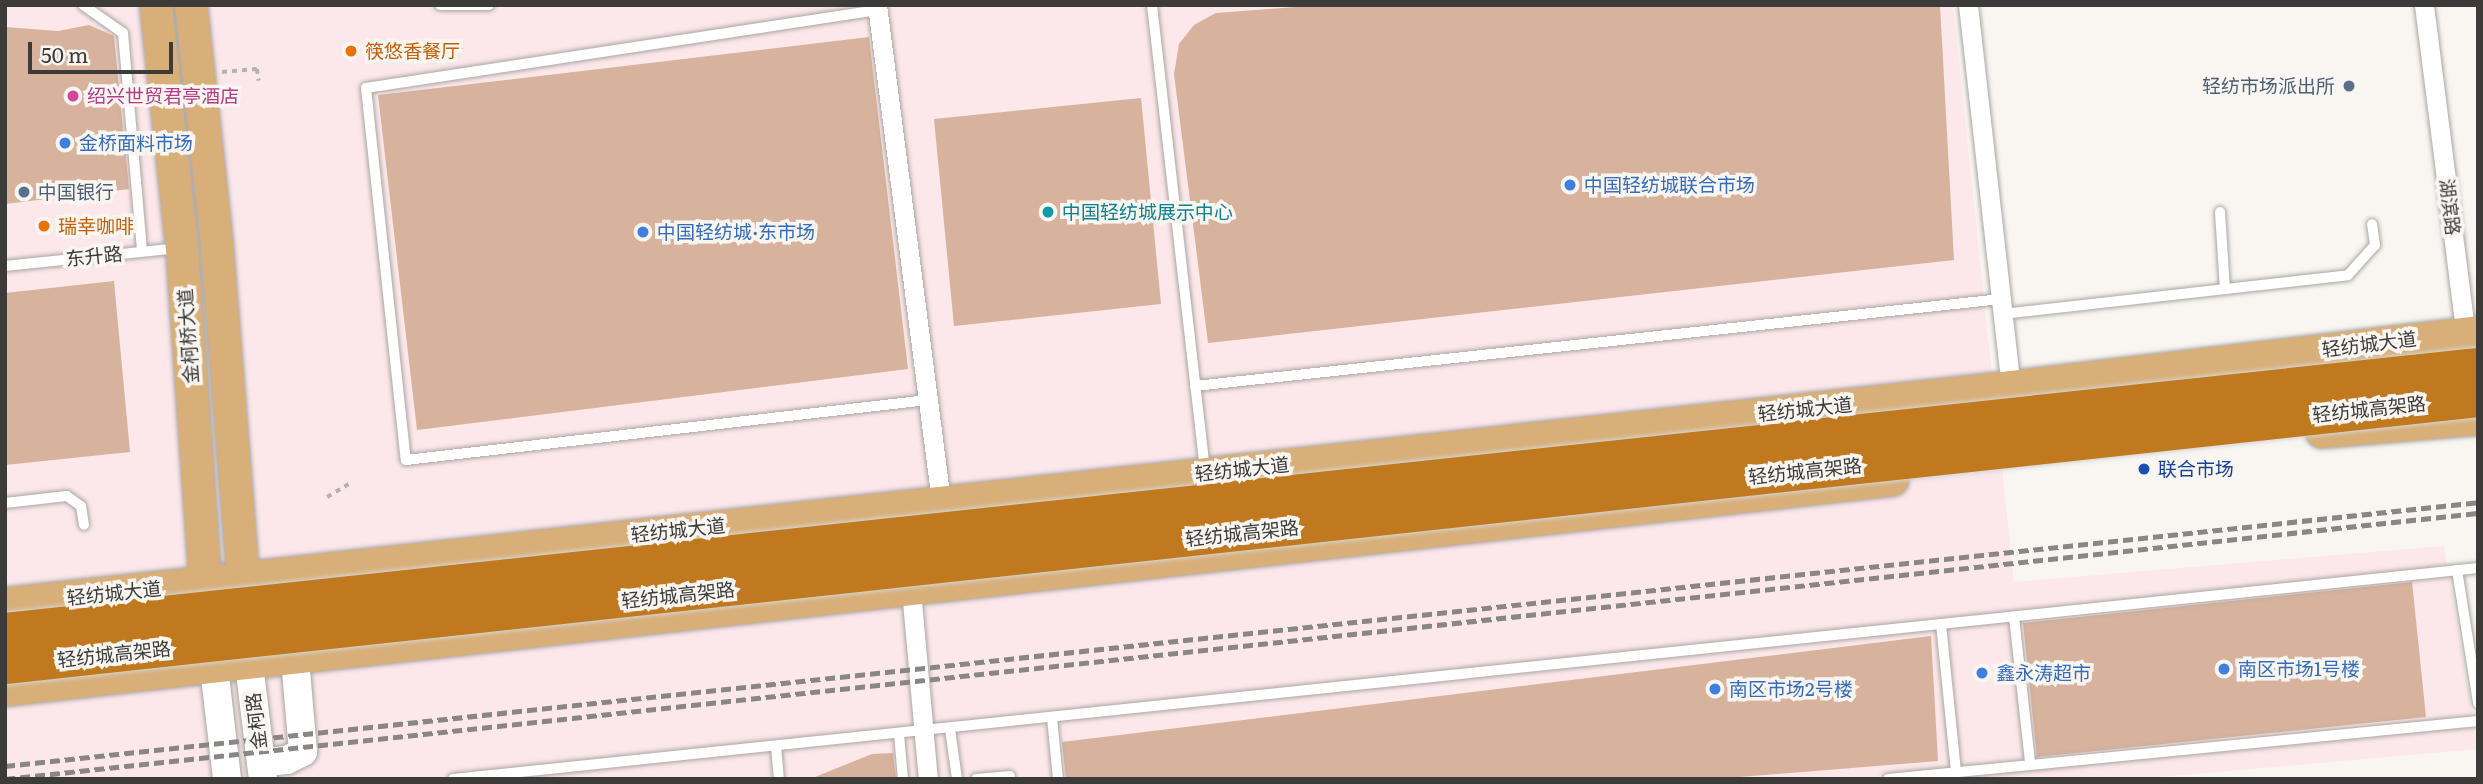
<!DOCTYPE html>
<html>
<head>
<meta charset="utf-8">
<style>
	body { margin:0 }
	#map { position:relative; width:2483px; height:784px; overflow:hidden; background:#f9f6f2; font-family:Literata,"Noto Sans SC",serif }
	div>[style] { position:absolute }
	.commercial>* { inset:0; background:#fce7ea }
	.building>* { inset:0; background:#d7b29d }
	.path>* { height:3.5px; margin-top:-1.75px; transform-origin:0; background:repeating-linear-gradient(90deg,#b5b3af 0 5px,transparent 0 10px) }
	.roads { filter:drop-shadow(0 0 2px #a9a6a2) drop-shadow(0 0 2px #a9a6a2) }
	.lane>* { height:10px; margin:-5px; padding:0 5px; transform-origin:5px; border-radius:5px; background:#fff }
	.street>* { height:19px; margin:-9.5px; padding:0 9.5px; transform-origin:9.5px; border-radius:9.5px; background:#fff }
	.secondary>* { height:28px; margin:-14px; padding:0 14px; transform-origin:14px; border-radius:14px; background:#fff }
	.primary>* { height:32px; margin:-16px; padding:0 16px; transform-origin:16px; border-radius:16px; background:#d9af79 }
	.rail>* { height:5px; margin-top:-2.5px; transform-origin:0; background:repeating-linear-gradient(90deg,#888784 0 10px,transparent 0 15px) }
	.bridges { filter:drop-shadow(0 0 2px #d4d4d3) drop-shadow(0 0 2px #d4d4d3) }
	.highway-bridge>* { height:37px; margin:-18.5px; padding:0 18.5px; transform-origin:18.5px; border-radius:18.5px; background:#c0791f }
	.dots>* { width:19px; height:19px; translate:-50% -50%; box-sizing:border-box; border:4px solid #f9f6f2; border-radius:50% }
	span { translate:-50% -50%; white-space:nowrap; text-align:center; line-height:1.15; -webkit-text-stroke:7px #f9f6f2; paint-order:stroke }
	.food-label { font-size:19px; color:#c56008 }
	.left { translate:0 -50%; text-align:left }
	.service-label { font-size:19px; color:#4e5e75 }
	.right { translate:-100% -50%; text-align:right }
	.hotel-label { font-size:19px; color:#b23c85 }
	.shop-label { font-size:19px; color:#366cbe }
	.street-label { font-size:19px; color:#3c3b39 }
	.culture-label { font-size:19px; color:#0d838f }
	.transit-label { font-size:19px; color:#164399 }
	.frame { position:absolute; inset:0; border:7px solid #3c3b39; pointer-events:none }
	.scale { position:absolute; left:28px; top:42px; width:145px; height:32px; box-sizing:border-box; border:4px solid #3c3b39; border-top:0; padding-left:9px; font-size:21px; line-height:24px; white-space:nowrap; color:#3c3b39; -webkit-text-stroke:5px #f9f6f2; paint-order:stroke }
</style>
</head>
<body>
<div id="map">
	<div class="commercial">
		<i style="clip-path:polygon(5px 5px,1953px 5px,2014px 582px,2444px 546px,2478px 749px,2138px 779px,5px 779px)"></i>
	</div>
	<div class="building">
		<i style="clip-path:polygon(1322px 5px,1940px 5px,1954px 260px,1208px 343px,1174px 74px,1179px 44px,1194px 25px,1216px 13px)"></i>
		<i style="clip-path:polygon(89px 25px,114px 36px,129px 189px,5px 204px,5px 27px,58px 31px)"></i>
		<i style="clip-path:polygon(869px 37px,908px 369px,417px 430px,378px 95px)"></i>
		<i style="clip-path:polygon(1141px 98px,1161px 304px,954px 326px,934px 119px)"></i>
		<i style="clip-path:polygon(114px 281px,130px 452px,5px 465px,5px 293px)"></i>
		<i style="clip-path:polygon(2412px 582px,2426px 717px,2037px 757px,2023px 623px)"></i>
		<i style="clip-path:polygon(1931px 636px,1938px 761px,1715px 779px,1066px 779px,1062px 742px)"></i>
		<i style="clip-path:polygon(893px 753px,896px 779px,810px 779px,872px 754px)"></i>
	</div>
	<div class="path">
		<i style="left:222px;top:72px;width:35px;rotate:-5deg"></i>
		<i style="left:257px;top:69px;width:12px;rotate:81deg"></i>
		<i style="left:327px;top:497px;width:29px;rotate:-31deg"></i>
	</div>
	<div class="roads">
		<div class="lane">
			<i style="left:83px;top:5px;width:49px;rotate:35deg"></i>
			<i style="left:123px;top:33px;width:219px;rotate:85deg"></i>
			<i style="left:440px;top:5px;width:49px"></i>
			<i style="left:1152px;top:5px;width:469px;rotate:83.5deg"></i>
			<i style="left:878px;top:10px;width:518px;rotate:171.34deg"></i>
			<i style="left:366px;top:88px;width:374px;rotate:83.9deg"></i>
			<i style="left:406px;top:460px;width:525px;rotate:-6.56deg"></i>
			<i style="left:2220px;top:212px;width:77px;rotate:86.3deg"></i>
			<i style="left:5px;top:266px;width:175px;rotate:-5.9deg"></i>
			<i style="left:2003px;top:314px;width:347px;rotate:-6.4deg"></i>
			<i style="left:2348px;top:275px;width:40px;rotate:-48deg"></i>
			<i style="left:2375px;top:245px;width:21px;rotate:-98deg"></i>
			<i style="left:1195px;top:386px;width:811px;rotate:-6.16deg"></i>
			<i style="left:5px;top:503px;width:62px;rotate:-6.4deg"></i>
			<i style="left:67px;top:496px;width:17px;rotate:36deg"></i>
			<i style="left:81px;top:506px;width:19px;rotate:81deg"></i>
			<i style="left:2457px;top:570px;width:135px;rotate:81deg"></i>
			<i style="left:2014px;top:617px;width:146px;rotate:83.7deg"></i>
			<i style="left:1941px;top:624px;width:148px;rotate:84.2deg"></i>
			<i style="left:1052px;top:718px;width:61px;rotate:84.4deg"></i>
			<i style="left:950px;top:729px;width:50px;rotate:82deg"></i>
			<i style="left:899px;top:734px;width:45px;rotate:84.9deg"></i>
			<i style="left:776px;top:746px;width:33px;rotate:85deg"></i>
			<i style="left:453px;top:779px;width:2036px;rotate:-5.95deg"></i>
			<i style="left:976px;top:779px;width:34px;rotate:-5deg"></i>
			<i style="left:1888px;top:779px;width:593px;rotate:-5.61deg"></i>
		</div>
		<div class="street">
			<i style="left:877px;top:5px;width:500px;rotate:82.65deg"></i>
			<i style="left:1968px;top:5px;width:384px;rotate:83.6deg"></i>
			<i style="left:2424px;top:5px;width:343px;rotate:82.8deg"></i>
			<i style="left:911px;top:590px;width:190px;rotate:84.9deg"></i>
		</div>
		<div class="secondary">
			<i style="left:249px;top:664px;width:116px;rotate:83.1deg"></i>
			<i style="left:214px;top:668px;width:112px;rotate:83.3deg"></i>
			<i style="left:261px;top:763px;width:26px;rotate:-7deg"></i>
			<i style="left:287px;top:760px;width:18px;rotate:-27deg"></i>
			<i style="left:303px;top:752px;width:93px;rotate:-94.9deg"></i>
		</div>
		<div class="primary">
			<i style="left:156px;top:5px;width:244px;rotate:83.9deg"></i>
			<i style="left:182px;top:248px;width:357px;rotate:86deg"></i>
			<i style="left:191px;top:5px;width:241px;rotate:83.8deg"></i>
			<i style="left:217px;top:245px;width:356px;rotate:85.5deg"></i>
			<i style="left:2322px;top:432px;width:157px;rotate:-4.8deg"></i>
			<i style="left:5px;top:604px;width:2018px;rotate:-6.17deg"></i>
			<i style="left:2011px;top:387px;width:470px;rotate:-6.7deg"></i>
			<i style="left:5px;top:690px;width:1899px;rotate:-6.35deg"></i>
		</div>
	</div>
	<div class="rail">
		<i style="left:5px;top:766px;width:2487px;rotate:-6.09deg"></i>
		<i style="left:5px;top:779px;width:2487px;rotate:-6.14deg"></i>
	</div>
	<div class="bridges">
		<div class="highway-bridge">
			<i style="left:5px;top:631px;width:2487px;rotate:-6.12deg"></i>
			<i style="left:5px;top:665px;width:2487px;rotate:-6.16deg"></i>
		</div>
	</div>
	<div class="dots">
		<i style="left:351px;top:51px;background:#e8710a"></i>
		<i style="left:2349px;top:86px;background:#5c6f8a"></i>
		<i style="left:73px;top:96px;background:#d1479c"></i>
		<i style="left:65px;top:143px;background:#3f7fe0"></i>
		<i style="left:1570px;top:185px;background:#3f7fe0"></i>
		<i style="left:24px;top:192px;background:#5c6f8a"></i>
		<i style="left:1048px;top:212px;background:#0f9aa8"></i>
		<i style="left:44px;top:226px;background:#e8710a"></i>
		<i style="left:643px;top:232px;background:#3f7fe0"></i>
		<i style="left:2144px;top:469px;background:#1a4fb4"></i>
		<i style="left:2224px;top:669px;background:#3f7fe0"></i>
		<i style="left:1982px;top:673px;background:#3f7fe0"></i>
		<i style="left:1715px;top:689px;background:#3f7fe0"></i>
	</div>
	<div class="food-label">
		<span class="left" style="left:365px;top:51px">筷悠香餐厅</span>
		<span class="left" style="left:58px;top:226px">瑞幸咖啡</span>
	</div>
	<div class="service-label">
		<span class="right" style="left:2335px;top:86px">轻纺市场派出所</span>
		<span class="left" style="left:38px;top:192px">中国银行</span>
	</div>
	<div class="hotel-label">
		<span class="left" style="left:87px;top:96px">绍兴世贸君亭酒店</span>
	</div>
	<div class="shop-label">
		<span class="left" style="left:79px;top:143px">金桥面料市场</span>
		<span class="left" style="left:1584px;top:185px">中国轻纺城联合市场</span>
		<span class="left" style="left:657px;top:232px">中国轻纺城·东市场</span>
		<span class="left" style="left:2238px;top:669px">南区市场1号楼</span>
		<span class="left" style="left:1996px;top:673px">鑫永涛超市</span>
		<span class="left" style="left:1729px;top:689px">南区市场2号楼</span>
	</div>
	<div class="street-label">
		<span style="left:2450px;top:207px;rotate:83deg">湖滨路</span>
		<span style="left:94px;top:256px;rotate:-6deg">东升路</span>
		<span style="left:188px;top:336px;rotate:-94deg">金柯桥大道</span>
		<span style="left:2369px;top:344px;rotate:-7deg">轻纺城大道</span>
		<span style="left:1805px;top:409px;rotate:-6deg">轻纺城大道</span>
		<span style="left:2369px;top:409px;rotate:-6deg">轻纺城高架路</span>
		<span style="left:1242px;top:469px;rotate:-6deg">轻纺城大道</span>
		<span style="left:1805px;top:471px;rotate:-6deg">轻纺城高架路</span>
		<span style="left:678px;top:530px;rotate:-6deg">轻纺城大道</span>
		<span style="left:1242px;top:533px;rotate:-6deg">轻纺城高架路</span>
		<span style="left:114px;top:593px;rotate:-6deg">轻纺城大道</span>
		<span style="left:678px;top:595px;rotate:-6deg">轻纺城高架路</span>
		<span style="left:114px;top:654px;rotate:-6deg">轻纺城高架路</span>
		<span style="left:256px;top:721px;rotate:-97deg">金柯路</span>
	</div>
	<div class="culture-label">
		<span class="left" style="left:1062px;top:212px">中国轻纺城展示中心</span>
	</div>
	<div class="transit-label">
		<span class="left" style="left:2158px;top:469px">联合市场</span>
	</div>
	<div class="frame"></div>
	<div class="scale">50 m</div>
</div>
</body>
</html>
